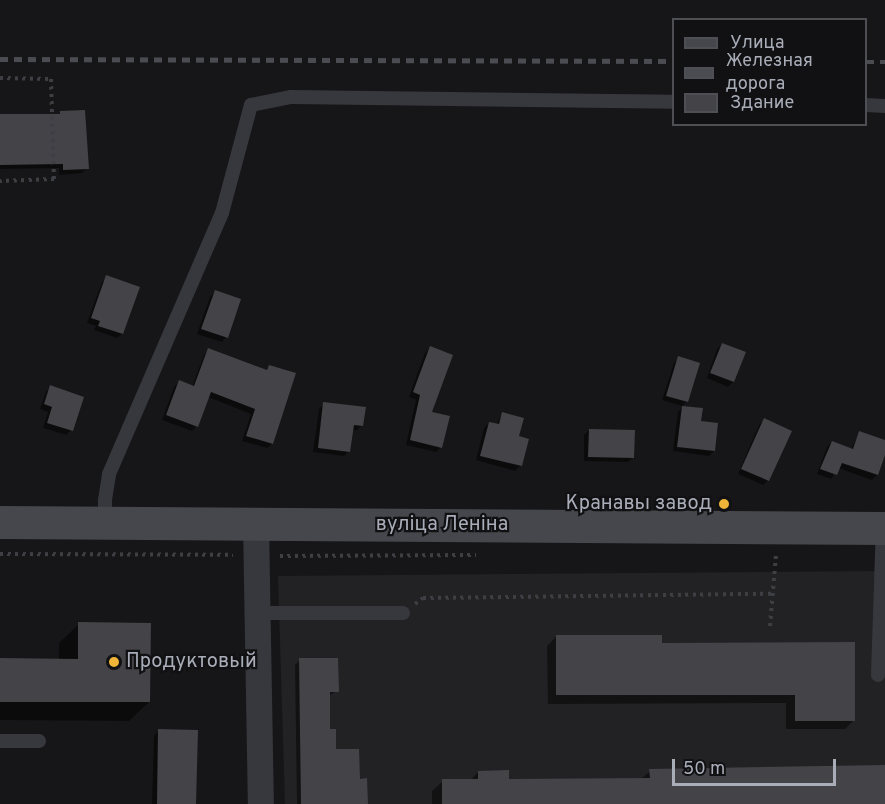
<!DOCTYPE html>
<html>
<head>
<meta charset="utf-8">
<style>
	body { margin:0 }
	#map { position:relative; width:885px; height:804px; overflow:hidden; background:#161618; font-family:Overpass,sans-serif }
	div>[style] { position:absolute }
	.built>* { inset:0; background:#222225 }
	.shadow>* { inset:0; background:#0007 }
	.building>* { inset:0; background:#434348 }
	.path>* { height:4px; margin-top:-2px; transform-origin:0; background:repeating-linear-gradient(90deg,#3d3f44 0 3px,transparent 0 7.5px) }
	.service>* { height:14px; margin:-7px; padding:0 7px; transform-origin:7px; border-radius:7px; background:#37383d }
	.minor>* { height:26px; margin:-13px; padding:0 13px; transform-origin:13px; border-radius:13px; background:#37383d }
	.secondary>* { height:33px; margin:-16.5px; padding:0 16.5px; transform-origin:16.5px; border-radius:16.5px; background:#45474d }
	.rail>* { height:4.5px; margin-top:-2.25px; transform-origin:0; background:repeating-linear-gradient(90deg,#4a4c52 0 8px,transparent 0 14px) }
	.dots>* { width:16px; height:16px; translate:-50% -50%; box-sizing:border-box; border:3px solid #111113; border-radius:50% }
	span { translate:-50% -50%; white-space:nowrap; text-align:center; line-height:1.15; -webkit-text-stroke:4.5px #111113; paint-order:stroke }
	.poi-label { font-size:20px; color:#a9adb8 }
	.right { translate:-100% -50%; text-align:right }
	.left { translate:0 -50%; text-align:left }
	.street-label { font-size:20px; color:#a9adb8 }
	.legend { position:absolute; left:672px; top:18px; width:195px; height:108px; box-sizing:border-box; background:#111113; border:2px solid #4e4f55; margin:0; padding:8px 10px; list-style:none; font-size:18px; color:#a9adb8 }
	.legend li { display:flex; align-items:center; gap:12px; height:30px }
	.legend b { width:30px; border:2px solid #4e4f55 }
	.scale { position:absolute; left:672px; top:759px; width:164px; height:27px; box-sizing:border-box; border:3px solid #a9adb8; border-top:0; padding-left:8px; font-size:18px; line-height:21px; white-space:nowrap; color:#a9adb8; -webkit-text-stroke:4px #111113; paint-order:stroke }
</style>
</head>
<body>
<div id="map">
	<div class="built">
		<i style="clip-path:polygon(885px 571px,885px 804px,285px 804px,278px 576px)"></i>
	</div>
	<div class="shadow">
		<i style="clip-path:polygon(61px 113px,87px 168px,82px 173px,59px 175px,59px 168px,0 169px,0 116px,58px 115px)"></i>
		<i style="clip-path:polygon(107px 277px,122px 334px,117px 338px,94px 330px,96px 326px,87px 323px,102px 282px)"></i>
		<i style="clip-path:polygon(215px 292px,226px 337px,222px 342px,197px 334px,210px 297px)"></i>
		<i style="clip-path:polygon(722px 344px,733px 382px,728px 387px,707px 378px,717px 349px)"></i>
		<i style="clip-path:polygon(430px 348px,430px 413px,441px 447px,436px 452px,406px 445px,416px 400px,409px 397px,425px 353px)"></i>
		<i style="clip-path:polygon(209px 350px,265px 371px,270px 366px,272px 444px,267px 448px,242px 441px,251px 414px,208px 397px,197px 426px,192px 431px,162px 420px,174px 387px,179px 382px,192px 387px,204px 355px)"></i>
		<i style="clip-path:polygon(679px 358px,687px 401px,682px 406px,662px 400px,674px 363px)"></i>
		<i style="clip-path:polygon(51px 387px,71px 430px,66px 435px,43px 428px,48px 412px,40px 409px,46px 392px)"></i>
		<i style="clip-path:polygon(324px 404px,362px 425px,357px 430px,351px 430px,349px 451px,344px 456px,313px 452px,319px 409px)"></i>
		<i style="clip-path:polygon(682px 407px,699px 422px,714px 451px,709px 456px,673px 451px,678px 412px)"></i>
		<i style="clip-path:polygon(502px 414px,517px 438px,527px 440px,520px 466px,515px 471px,476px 460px,484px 428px,489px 423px,496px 425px)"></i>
		<i style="clip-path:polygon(764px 420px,768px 480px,763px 485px,738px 474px,759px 425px)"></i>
		<i style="clip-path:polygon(589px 430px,633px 457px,628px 462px,584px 461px,584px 435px)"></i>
		<i style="clip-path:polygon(859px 433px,885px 442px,877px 475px,872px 480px,838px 468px,831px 479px,817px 474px,827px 447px,832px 442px,851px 450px)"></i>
		<i style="clip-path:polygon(79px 624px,149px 702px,129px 721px,0 720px,0 660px,59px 660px,59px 643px)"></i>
		<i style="clip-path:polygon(556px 637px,661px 645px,854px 644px,854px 720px,845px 729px,786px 729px,786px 703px,548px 704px,547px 646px)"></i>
		<i style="clip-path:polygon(300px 660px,337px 691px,328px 696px,329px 731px,335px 751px,359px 780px,367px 804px,297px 804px,295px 665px)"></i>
		<i style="clip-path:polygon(159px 731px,195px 804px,152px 804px,154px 735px)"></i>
		<i style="clip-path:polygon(885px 767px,885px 804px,432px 804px,432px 791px,443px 781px,470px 781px,478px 772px,508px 781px,641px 779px,650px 771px)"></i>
	</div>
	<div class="building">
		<i style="clip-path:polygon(85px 110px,89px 169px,63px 170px,63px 164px,0 165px,0 114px,60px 114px,60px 111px)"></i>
		<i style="clip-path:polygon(106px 275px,140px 287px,123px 334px,98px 326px,100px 321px,91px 318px)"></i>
		<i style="clip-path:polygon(215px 290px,241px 299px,228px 338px,201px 329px)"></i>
		<i style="clip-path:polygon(722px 343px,746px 352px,734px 382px,710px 373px)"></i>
		<i style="clip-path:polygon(430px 346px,453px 355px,432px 412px,450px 416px,442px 448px,410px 440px,420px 395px,413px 392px)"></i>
		<i style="clip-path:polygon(208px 348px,267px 370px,269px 365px,296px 373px,273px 444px,246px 436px,255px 409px,211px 392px,198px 427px,166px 415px,179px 380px,194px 386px)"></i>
		<i style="clip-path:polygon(678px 356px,700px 363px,688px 402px,666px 396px)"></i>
		<i style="clip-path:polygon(50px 385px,84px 397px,73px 431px,47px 423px,52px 407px,44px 404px)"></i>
		<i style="clip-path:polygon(323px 402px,366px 407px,363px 426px,354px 425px,350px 452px,318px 448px)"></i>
		<i style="clip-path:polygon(682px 406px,703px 408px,701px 421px,718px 423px,715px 451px,677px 447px)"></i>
		<i style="clip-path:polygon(502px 412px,524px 418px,519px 436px,529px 439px,522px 466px,480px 456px,489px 422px,499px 424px)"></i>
		<i style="clip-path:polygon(764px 418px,792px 431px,769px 481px,741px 469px)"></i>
		<i style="clip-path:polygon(589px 429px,635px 430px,634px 458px,588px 457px)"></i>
		<i style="clip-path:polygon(859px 431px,885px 440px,885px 455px,878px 475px,842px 463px,837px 475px,820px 469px,832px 441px,853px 449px)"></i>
		<i style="clip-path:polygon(78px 622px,151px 623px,150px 702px,0 702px,0 658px,78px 659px)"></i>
		<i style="clip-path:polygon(556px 635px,662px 635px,662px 643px,855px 642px,855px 721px,795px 721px,795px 695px,556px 695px)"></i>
		<i style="clip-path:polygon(299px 658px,338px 658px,339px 692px,330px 692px,330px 729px,336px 729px,336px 749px,359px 749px,360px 779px,367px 778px,368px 804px,301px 804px)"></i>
		<i style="clip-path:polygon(158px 729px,198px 730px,196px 804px,157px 804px)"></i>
		<i style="clip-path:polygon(885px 765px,885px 804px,442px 804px,442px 779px,478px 779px,478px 771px,509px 770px,509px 779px,650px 778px,649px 769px)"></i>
	</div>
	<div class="path">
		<i style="left:0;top:78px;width:51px;rotate:1.1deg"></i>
		<i style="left:51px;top:79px;width:100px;rotate:88.3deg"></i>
		<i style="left:54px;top:179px;width:54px;rotate:177.9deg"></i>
		<i style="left:0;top:554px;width:233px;rotate:0.2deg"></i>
		<i style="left:280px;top:556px;width:196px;rotate:-0.3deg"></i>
		<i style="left:415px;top:604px;width:10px;rotate:-37deg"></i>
		<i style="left:423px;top:598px;width:350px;rotate:-0.7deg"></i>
		<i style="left:770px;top:626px;width:72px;rotate:-85.2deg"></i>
	</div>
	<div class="service">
		<i style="left:866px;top:105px;width:19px;rotate:3deg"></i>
		<i style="left:105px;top:522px;width:22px;rotate:-90deg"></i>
		<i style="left:105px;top:500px;width:26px;rotate:-81deg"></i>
		<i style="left:109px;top:474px;width:284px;rotate:-66.6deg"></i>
		<i style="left:222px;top:213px;width:112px;rotate:-75deg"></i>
		<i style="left:251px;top:105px;width:41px;rotate:-11.3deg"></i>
		<i style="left:291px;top:97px;width:383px;rotate:0.7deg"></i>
		<i style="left:258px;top:613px;width:145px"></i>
		<i style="left:878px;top:675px;width:147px;rotate:-88.1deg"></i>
		<i style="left:0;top:741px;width:39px"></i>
	</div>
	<div class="minor">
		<i style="left:256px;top:524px;width:280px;rotate:89deg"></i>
	</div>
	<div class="secondary">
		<i style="left:0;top:522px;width:885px;rotate:0.39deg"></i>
	</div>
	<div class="rail">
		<i style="left:0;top:59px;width:674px;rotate:0.17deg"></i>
		<i style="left:866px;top:62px;width:19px"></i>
	</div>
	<div class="dots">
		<i style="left:724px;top:504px;background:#eeb538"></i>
		<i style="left:114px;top:662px;background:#eeb538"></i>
	</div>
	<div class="poi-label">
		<span class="right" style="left:712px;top:504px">Кранавы завод</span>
		<span class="left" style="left:126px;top:662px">Продуктовый</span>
	</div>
	<div class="street-label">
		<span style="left:442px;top:525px">вуліца Леніна</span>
	</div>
	<ul class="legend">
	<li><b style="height:8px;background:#45474d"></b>Улица</li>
	<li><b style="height:8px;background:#4a4c52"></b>Железная дорога</li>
	<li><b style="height:16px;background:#434348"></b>Здание</li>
	</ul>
	<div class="scale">50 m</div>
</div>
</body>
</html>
